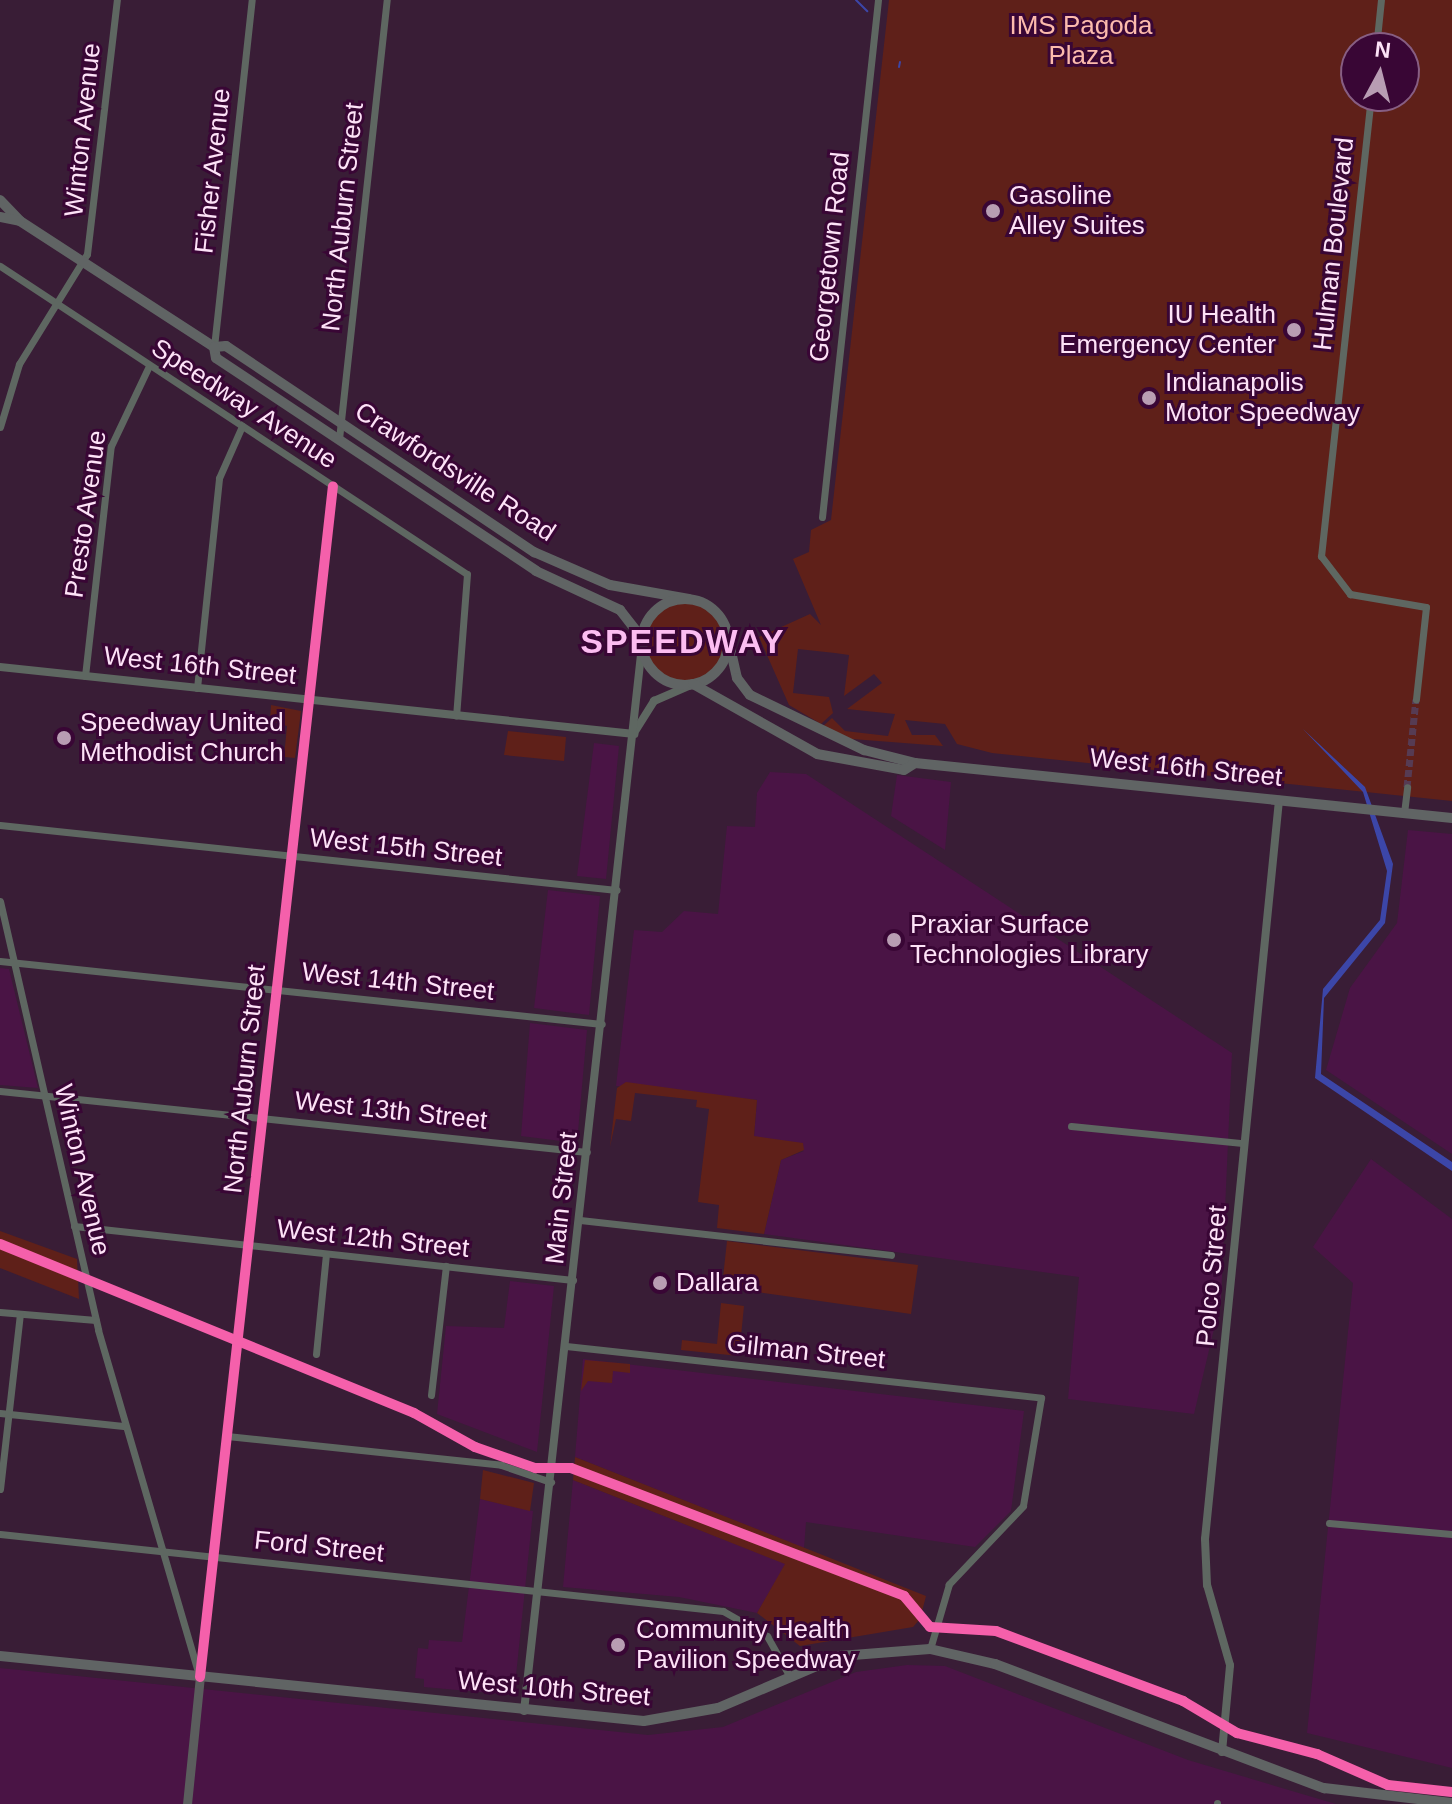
<!DOCTYPE html>
<html>
<head>
<meta charset="utf-8">
<style>
	body { margin:0 }
	#map { position:relative; width:1452px; height:1804px; overflow:hidden; background:#391d36; font-family:Arial,sans-serif }
	div>[style] { position:absolute }
	.built>* { inset:0; background:#4a1445 }
	.green>* { inset:0; background:#5f2019 }
	.round { border-radius:50% }
	.water>* { inset:0; background:#3c46a8 }
	.stream>* { height:2px; margin:-1px; padding:0 1px; transform-origin:1px; border-radius:1px; background:#3c46a8 }
	.minor-tunnel>* { height:7px; margin-top:-3.5px; transform-origin:0; background:repeating-linear-gradient(90deg,#563b53 0 7px,transparent 0 10.5px) }
	.minor>* { height:7px; margin:-3.5px; padding:0 3.5px; transform-origin:3.5px; border-radius:3.5px; background:#5e6761 }
	.tertiary>* { height:8px; margin:-4px; padding:0 4px; transform-origin:4px; border-radius:4px; background:#5e6761 }
	.secondary>* { height:9px; margin:-4.5px; padding:0 4.5px; transform-origin:4.5px; border-radius:4.5px; background:#5b5d5d }
	.primary>* { height:10px; margin:-5px; padding:0 5px; transform-origin:5px; border-radius:5px; background:#606464 }
	.primary>.ring { margin:-5px; padding:0; box-sizing:content-box; background:none; border:10px solid #606464; border-radius:50% }
	.cycleway>* { height:10px; margin:-5px; padding:0 5px; transform-origin:5px; border-radius:5px; background:#f560ab }
	.dots>* { width:22px; height:22px; translate:-50% -50%; box-sizing:border-box; border:4px solid #390635; border-radius:50% }
	span { translate:-50% -50%; white-space:nowrap; text-align:center; line-height:1.15; -webkit-text-stroke:6px #390635; paint-order:stroke }
	.park-label { font-size:26px; color:#fcbbad }
	.street-label { font-size:26px; color:#fde2f7 }
	.poi-label { font-size:26px; color:#fde2f7 }
	.left { translate:0 -50%; text-align:left }
	.right { translate:-100% -50%; text-align:right }
	.district-label { font-size:34px; color:#fcbdf1; font-weight:700; letter-spacing:2px }
	.north { position:absolute; left:1340px; top:32px; width:80px; height:80px; box-sizing:border-box; background:#390635; border:2px solid #875e83; border-radius:50%; rotate:7deg; font-size:22px; font-weight:700; line-height:32px; text-align:center; color:#fde2f7 }
	.north::after { content:''; display:block; margin:auto; width:28px; height:36px; background:#b89db3; clip-path:polygon(50% 0,100% 100%,50% 72%,0 100%) }
</style>
</head>
<body>
<div id="map">
	<div class="built">
		<i style="clip-path:polygon(594px 743px,619px 746px,606px 879px,577px 876px)"></i>
		<i style="clip-path:polygon(770px 772px,806px 774px,1232px 1053px,1221px 1299px,1194px 1414px,1068px 1399px,1079px 1277px,764px 1234px,781px 1160px,804px 1151px,754px 1136px,757px 1100px,616px 1086px,634px 930px,662px 932px,684px 911px,718px 914px,727px 826px,755px 827px,757px 793px)"></i>
		<i style="clip-path:polygon(897px 775px,951px 782px,945px 850px,891px 816px)"></i>
		<i style="clip-path:polygon(1408px 830px,1452px 834px,1452px 1154px,1326px 1070px,1350px 988px,1397px 923px)"></i>
		<i style="clip-path:polygon(548px 890px,600px 896px,589px 1015px,534px 1008px)"></i>
		<i style="clip-path:polygon(0 968px,9px 969px,38px 1088px,0 1085px)"></i>
		<i style="clip-path:polygon(530px 1023px,587px 1030px,577px 1143px,521px 1136px)"></i>
		<i style="clip-path:polygon(1371px 1159px,1452px 1219px,1452px 1768px,1307px 1733px,1353px 1283px,1313px 1247px)"></i>
		<i style="clip-path:polygon(510px 1281px,554px 1286px,537px 1452px,437px 1414px,446px 1326px,504px 1328px)"></i>
		<i style="clip-path:polygon(583px 1359px,1024px 1411px,1011px 1511px,975px 1547px,806px 1522px,804px 1548px,575px 1457px)"></i>
		<i style="clip-path:polygon(573px 1480px,786px 1564px,757px 1613px,679px 1597px,563px 1587px)"></i>
		<i style="clip-path:polygon(480px 1499px,533px 1511px,514px 1695px,424px 1687px,424px 1679px,415px 1678px,418px 1648px,428px 1649px,429px 1640px,462px 1642px)"></i>
		<i style="clip-path:polygon(907px 1665px,945px 1666px,1188px 1760px,1336px 1804px,0 1804px,0 1668px,648px 1735px,723px 1727px,856px 1672px)"></i>
	</div>
	<div class="green">
		<i style="clip-path:polygon(evenodd,889px 0,1452px 0,1452px 801px,992px 753px,957px 744px,945px 724px,905px 720px,912px 735px,935px 735px,943px 746px,839px 738px,821px 728px,832px 718px,845px 731px,888px 736px,895px 714px,847px 709px,882px 683px,874px 674px,844px 696px,849px 655px,835px 653px,798px 649px,793px 693px,829px 697px,833px 713px,821px 724px,789px 705px,759px 637px,810px 614px,821px 625px,793px 559px,809px 552px,811px 530px,831px 520px,889px 0,1356px 48px,1404px 48px,1404px 96px,1356px 96px,1356px 48px)"></i>
		<i class="round" style="left:642px;top:599px;width:86px;height:86px"></i>
		<i style="clip-path:polygon(271px 705px,301px 711px,295px 758px,284px 757px,287px 726px,270px 721px)"></i>
		<i style="clip-path:polygon(508px 731px,566px 737px,564px 761px,504px 755px)"></i>
		<i style="clip-path:polygon(626px 1082px,757px 1100px,754px 1136px,803px 1143px,804px 1150px,781px 1160px,764px 1234px,717px 1228px,719px 1205px,698px 1202px,709px 1109px,696px 1107px,697px 1100px,635px 1093px,631px 1121px,616px 1119px,610px 1147px,617px 1088px)"></i>
		<i style="clip-path:polygon(0 1231px,77px 1259px,79px 1299px,0 1268px)"></i>
		<i style="clip-path:polygon(727px 1241px,918px 1265px,911px 1314px,722px 1287px)"></i>
		<i style="clip-path:polygon(721px 1303px,744px 1306px,739px 1356px,681px 1350px,682px 1340px,717px 1344px)"></i>
		<i style="clip-path:polygon(585px 1360px,630px 1364px,630px 1373px,613px 1371px,612px 1383px,588px 1381px,581px 1391px)"></i>
		<i style="clip-path:polygon(575px 1457px,926px 1596px,920px 1619px,913px 1627px,800px 1646px,757px 1613px,785px 1564px,573px 1480px)"></i>
		<i style="clip-path:polygon(483px 1470px,534px 1483px,530px 1511px,480px 1499px)"></i>
	</div>
	<div class="water">
		<i style="clip-path:polygon(1303px 729px,1365px 787px,1393px 864px,1385px 923px,1324px 998px,1321px 1074px,1452px 1162px,1452px 1171px,1315px 1078px,1323px 989px,1380px 920px,1387px 871px,1363px 792px)"></i>
	</div>
	<div class="stream">
		<i style="left:856px;top:0;width:16px;rotate:45deg"></i>
		<i style="left:899px;top:67px;width:5px;rotate:-79deg"></i>
	</div>
	<div class="minor-tunnel">
		<i style="left:1407px;top:787px;width:88px;rotate:-84.2deg"></i>
	</div>
	<div class="minor">
		<i style="left:1376px;top:48px;width:48px;rotate:-84.1deg"></i>
		<i style="left:1371px;top:96px;width:463px;rotate:96.2deg"></i>
		<i style="left:1321px;top:556px;width:48px;rotate:52.7deg"></i>
		<i style="left:1350px;top:594px;width:77px;rotate:9.7deg"></i>
		<i style="left:1426px;top:607px;width:93px;rotate:96.2deg"></i>
		<i style="left:0;top:266px;width:559px;rotate:33.41deg"></i>
		<i style="left:467px;top:574px;width:142px;rotate:94.4deg"></i>
		<i style="left:214px;top:347px;width:349px;rotate:-83.8deg"></i>
		<i style="left:0;top:427px;width:66px;rotate:-73.2deg"></i>
		<i style="left:19px;top:364px;width:129px;rotate:-58.3deg"></i>
		<i style="left:87px;top:254px;width:256px;rotate:-83.3deg"></i>
		<i style="left:339px;top:439px;width:442px;rotate:-83.8deg"></i>
		<i style="left:822px;top:517px;width:520px;rotate:-83.82deg"></i>
		<i style="left:85px;top:676px;width:231px;rotate:-83.6deg"></i>
		<i style="left:111px;top:446px;width:89px;rotate:-64.6deg"></i>
		<i style="left:197px;top:688px;width:211px;rotate:-84deg"></i>
		<i style="left:219px;top:478px;width:57px;rotate:-66.1deg"></i>
		<i style="left:1404px;top:813px;width:26px;rotate:-83deg"></i>
		<i style="left:0;top:825px;width:620px;rotate:6.01deg"></i>
		<i style="left:0;top:901px;width:440px;rotate:77.1deg"></i>
		<i style="left:98px;top:1330px;width:359px;rotate:73.7deg"></i>
		<i style="left:0;top:961px;width:605px;rotate:5.97deg"></i>
		<i style="left:0;top:1091px;width:590px;rotate:5.93deg"></i>
		<i style="left:1071px;top:1126px;width:170px;rotate:5.7deg"></i>
		<i style="left:580px;top:1220px;width:313px;rotate:6.4deg"></i>
		<i style="left:74px;top:1226px;width:502px;rotate:6.18deg"></i>
		<i style="left:0;top:1312px;width:96px;rotate:4.8deg"></i>
		<i style="left:566px;top:1346px;width:478px;rotate:6.2deg"></i>
		<i style="left:1041px;top:1398px;width:109px;rotate:99.5deg"></i>
		<i style="left:1023px;top:1506px;width:108px;rotate:133.5deg"></i>
		<i style="left:949px;top:1584px;width:68px;rotate:106.3deg"></i>
		<i style="left:316px;top:1354px;width:100px;rotate:-84.3deg"></i>
		<i style="left:431px;top:1395px;width:130px;rotate:-83.4deg"></i>
		<i style="left:0;top:1413px;width:124px;rotate:6deg"></i>
		<i style="left:227px;top:1436px;width:276px;rotate:6deg"></i>
		<i style="left:501px;top:1465px;width:53px;rotate:18.8deg"></i>
		<i style="left:0;top:1489px;width:176px;rotate:-83.5deg"></i>
		<i style="left:1329px;top:1523px;width:123px;rotate:5.1deg"></i>
		<i style="left:0;top:1534px;width:727px;rotate:6.08deg"></i>
		<i style="left:723px;top:1611px;width:51px;rotate:29.6deg"></i>
		<i style="left:767px;top:1636px;width:45px;rotate:60.6deg"></i>
		<i style="left:200px;top:1677px;width:1198px;rotate:-83.63deg"></i>
		<i style="left:1217px;top:1804px;width:1px;rotate:-90deg"></i>
	</div>
	<div class="tertiary">
		<i style="left:0;top:667px;width:638px;rotate:6.03deg"></i>
		<i style="left:634px;top:733px;width:38px;rotate:-58deg"></i>
		<i style="left:654px;top:701px;width:40px;rotate:-23.4deg"></i>
		<i style="left:524px;top:1711px;width:1073px;rotate:-83.68deg"></i>
		<i style="left:1222px;top:1752px;width:87px;rotate:-84.7deg"></i>
		<i style="left:1230px;top:1665px;width:83px;rotate:-106deg"></i>
		<i style="left:1207px;top:1585px;width:46px;rotate:-92.5deg"></i>
		<i style="left:1205px;top:1539px;width:743px;rotate:-84.28deg"></i>
	</div>
	<div class="secondary">
		<i style="left:187px;top:1804px;width:128px;rotate:-84.2deg"></i>
	</div>
	<div class="primary">
		<i style="left:0;top:200px;width:29px;rotate:46deg"></i>
		<i style="left:20px;top:221px;width:231px;rotate:33deg"></i>
		<i style="left:214px;top:347px;width:12px;rotate:-5deg"></i>
		<i style="left:226px;top:346px;width:371px;rotate:33.8deg"></i>
		<i style="left:534px;top:552px;width:83px;rotate:23.5deg"></i>
		<i style="left:610px;top:585px;width:80px;rotate:10deg"></i>
		<i style="left:0;top:217px;width:20px;rotate:11deg"></i>
		<i style="left:214px;top:347px;width:11px;rotate:80deg"></i>
		<i style="left:216px;top:358px;width:384px;rotate:33.6deg"></i>
		<i style="left:536px;top:571px;width:93px;rotate:24.9deg"></i>
		<i style="left:620px;top:610px;width:36px;rotate:52deg"></i>
		<i class="ring" style="left:642px;top:599px;width:76px;height:76px"></i>
		<i style="left:727px;top:634px;width:45px;rotate:77.2deg"></i>
		<i style="left:737px;top:678px;width:21px;rotate:53deg"></i>
		<i style="left:750px;top:695px;width:127px;rotate:25.8deg"></i>
		<i style="left:864px;top:750px;width:53px;rotate:14.3deg"></i>
		<i style="left:915px;top:763px;width:540px;rotate:5.85deg"></i>
		<i style="left:693px;top:684px;width:142px;rotate:29.4deg"></i>
		<i style="left:817px;top:754px;width:88px;rotate:10.4deg"></i>
		<i style="left:904px;top:770px;width:13px;rotate:-32deg"></i>
		<i style="left:0;top:1656px;width:647px;rotate:5.76deg"></i>
		<i style="left:644px;top:1721px;width:75px;rotate:-10deg"></i>
		<i style="left:718px;top:1708px;width:133px;rotate:-23.1deg"></i>
		<i style="left:840px;top:1656px;width:90px;rotate:-4.4deg"></i>
		<i style="left:930px;top:1649px;width:67px;rotate:13deg"></i>
		<i style="left:995px;top:1664px;width:352px;rotate:20.7deg"></i>
		<i style="left:1324px;top:1788px;width:129px;rotate:6.7deg"></i>
	</div>
	<div class="cycleway">
		<i style="left:0;top:1244px;width:447px;rotate:22.2deg"></i>
		<i style="left:414px;top:1413px;width:70px;rotate:29.1deg"></i>
		<i style="left:475px;top:1447px;width:64px;rotate:19.3deg"></i>
		<i style="left:535px;top:1468px;width:36px"></i>
		<i style="left:571px;top:1468px;width:357px;rotate:21deg"></i>
		<i style="left:904px;top:1596px;width:40px;rotate:50deg"></i>
		<i style="left:930px;top:1627px;width:66px;rotate:3.5deg"></i>
		<i style="left:996px;top:1631px;width:200px;rotate:20.5deg"></i>
		<i style="left:1183px;top:1701px;width:63px;rotate:30.7deg"></i>
		<i style="left:1237px;top:1733px;width:83px;rotate:14.7deg"></i>
		<i style="left:1317px;top:1754px;width:77px;rotate:23.6deg"></i>
		<i style="left:1388px;top:1785px;width:64px;rotate:6.2deg"></i>
		<i style="left:200px;top:1677px;width:1198px;rotate:-83.63deg"></i>
	</div>
	<div class="dots">
		<i style="left:993px;top:211px;background:#b89db3"></i>
		<i style="left:1294px;top:330px;background:#b89db3"></i>
		<i style="left:1149px;top:398px;background:#b89db3"></i>
		<i style="left:64px;top:738px;background:#b89db3"></i>
		<i style="left:894px;top:940px;background:#b89db3"></i>
		<i style="left:660px;top:1283px;background:#b89db3"></i>
		<i style="left:618px;top:1645px;background:#b89db3"></i>
	</div>
	<div class="park-label">
		<span style="left:1081px;top:41px">IMS Pagoda<br>Plaza</span>
	</div>
	<div class="street-label">
		<span style="left:83px;top:130px;rotate:-84deg">Winton Avenue</span>
		<span style="left:213px;top:171px;rotate:-84deg">Fisher Avenue</span>
		<span style="left:343px;top:217px;rotate:-84deg">North Auburn Street</span>
		<span style="left:1334px;top:244px;rotate:-84deg">Hulman Boulevard</span>
		<span style="left:830px;top:257px;rotate:-84deg">Georgetown Road</span>
		<span style="left:244px;top:404px;rotate:33deg">Speedway Avenue</span>
		<span style="left:455px;top:472px;rotate:33deg">Crawfordsville Road</span>
		<span style="left:86px;top:514px;rotate:-82deg">Presto Avenue</span>
		<span style="left:200px;top:666px;rotate:6deg">West 16th Street</span>
		<span style="left:1186px;top:768px;rotate:6deg">West 16th Street</span>
		<span style="left:406px;top:848px;rotate:6deg">West 15th Street</span>
		<span style="left:398px;top:982px;rotate:6deg">West 14th Street</span>
		<span style="left:245px;top:1079px;rotate:-84deg">North Auburn Street</span>
		<span style="left:391px;top:1111px;rotate:6deg">West 13th Street</span>
		<span style="left:82px;top:1170px;rotate:77deg">Winton Avenue</span>
		<span style="left:562px;top:1198px;rotate:-84deg">Main Street</span>
		<span style="left:373px;top:1239px;rotate:6deg">West 12th Street</span>
		<span style="left:1212px;top:1276px;rotate:-85deg">Polco Street</span>
		<span style="left:806px;top:1352px;rotate:6deg">Gilman Street</span>
		<span style="left:319px;top:1547px;rotate:6deg">Ford Street</span>
		<span style="left:554px;top:1689px;rotate:5deg">West 10th Street</span>
	</div>
	<div class="poi-label">
		<span class="left" style="left:1009px;top:211px">Gasoline<br>Alley Suites</span>
		<span class="right" style="left:1276px;top:330px">IU Health<br>Emergency Center</span>
		<span class="left" style="left:1165px;top:398px">Indianapolis<br>Motor Speedway</span>
		<span class="left" style="left:80px;top:738px">Speedway United<br>Methodist Church</span>
		<span class="left" style="left:910px;top:940px">Praxiar Surface<br>Technologies Library</span>
		<span class="left" style="left:676px;top:1283px">Dallara</span>
		<span class="left" style="left:636px;top:1645px">Community Health<br>Pavilion Speedway</span>
	</div>
	<div class="district-label">
		<span style="left:683px;top:642px">SPEEDWAY</span>
	</div>
	<div class="north">N</div>
</div>
</body>
</html>
